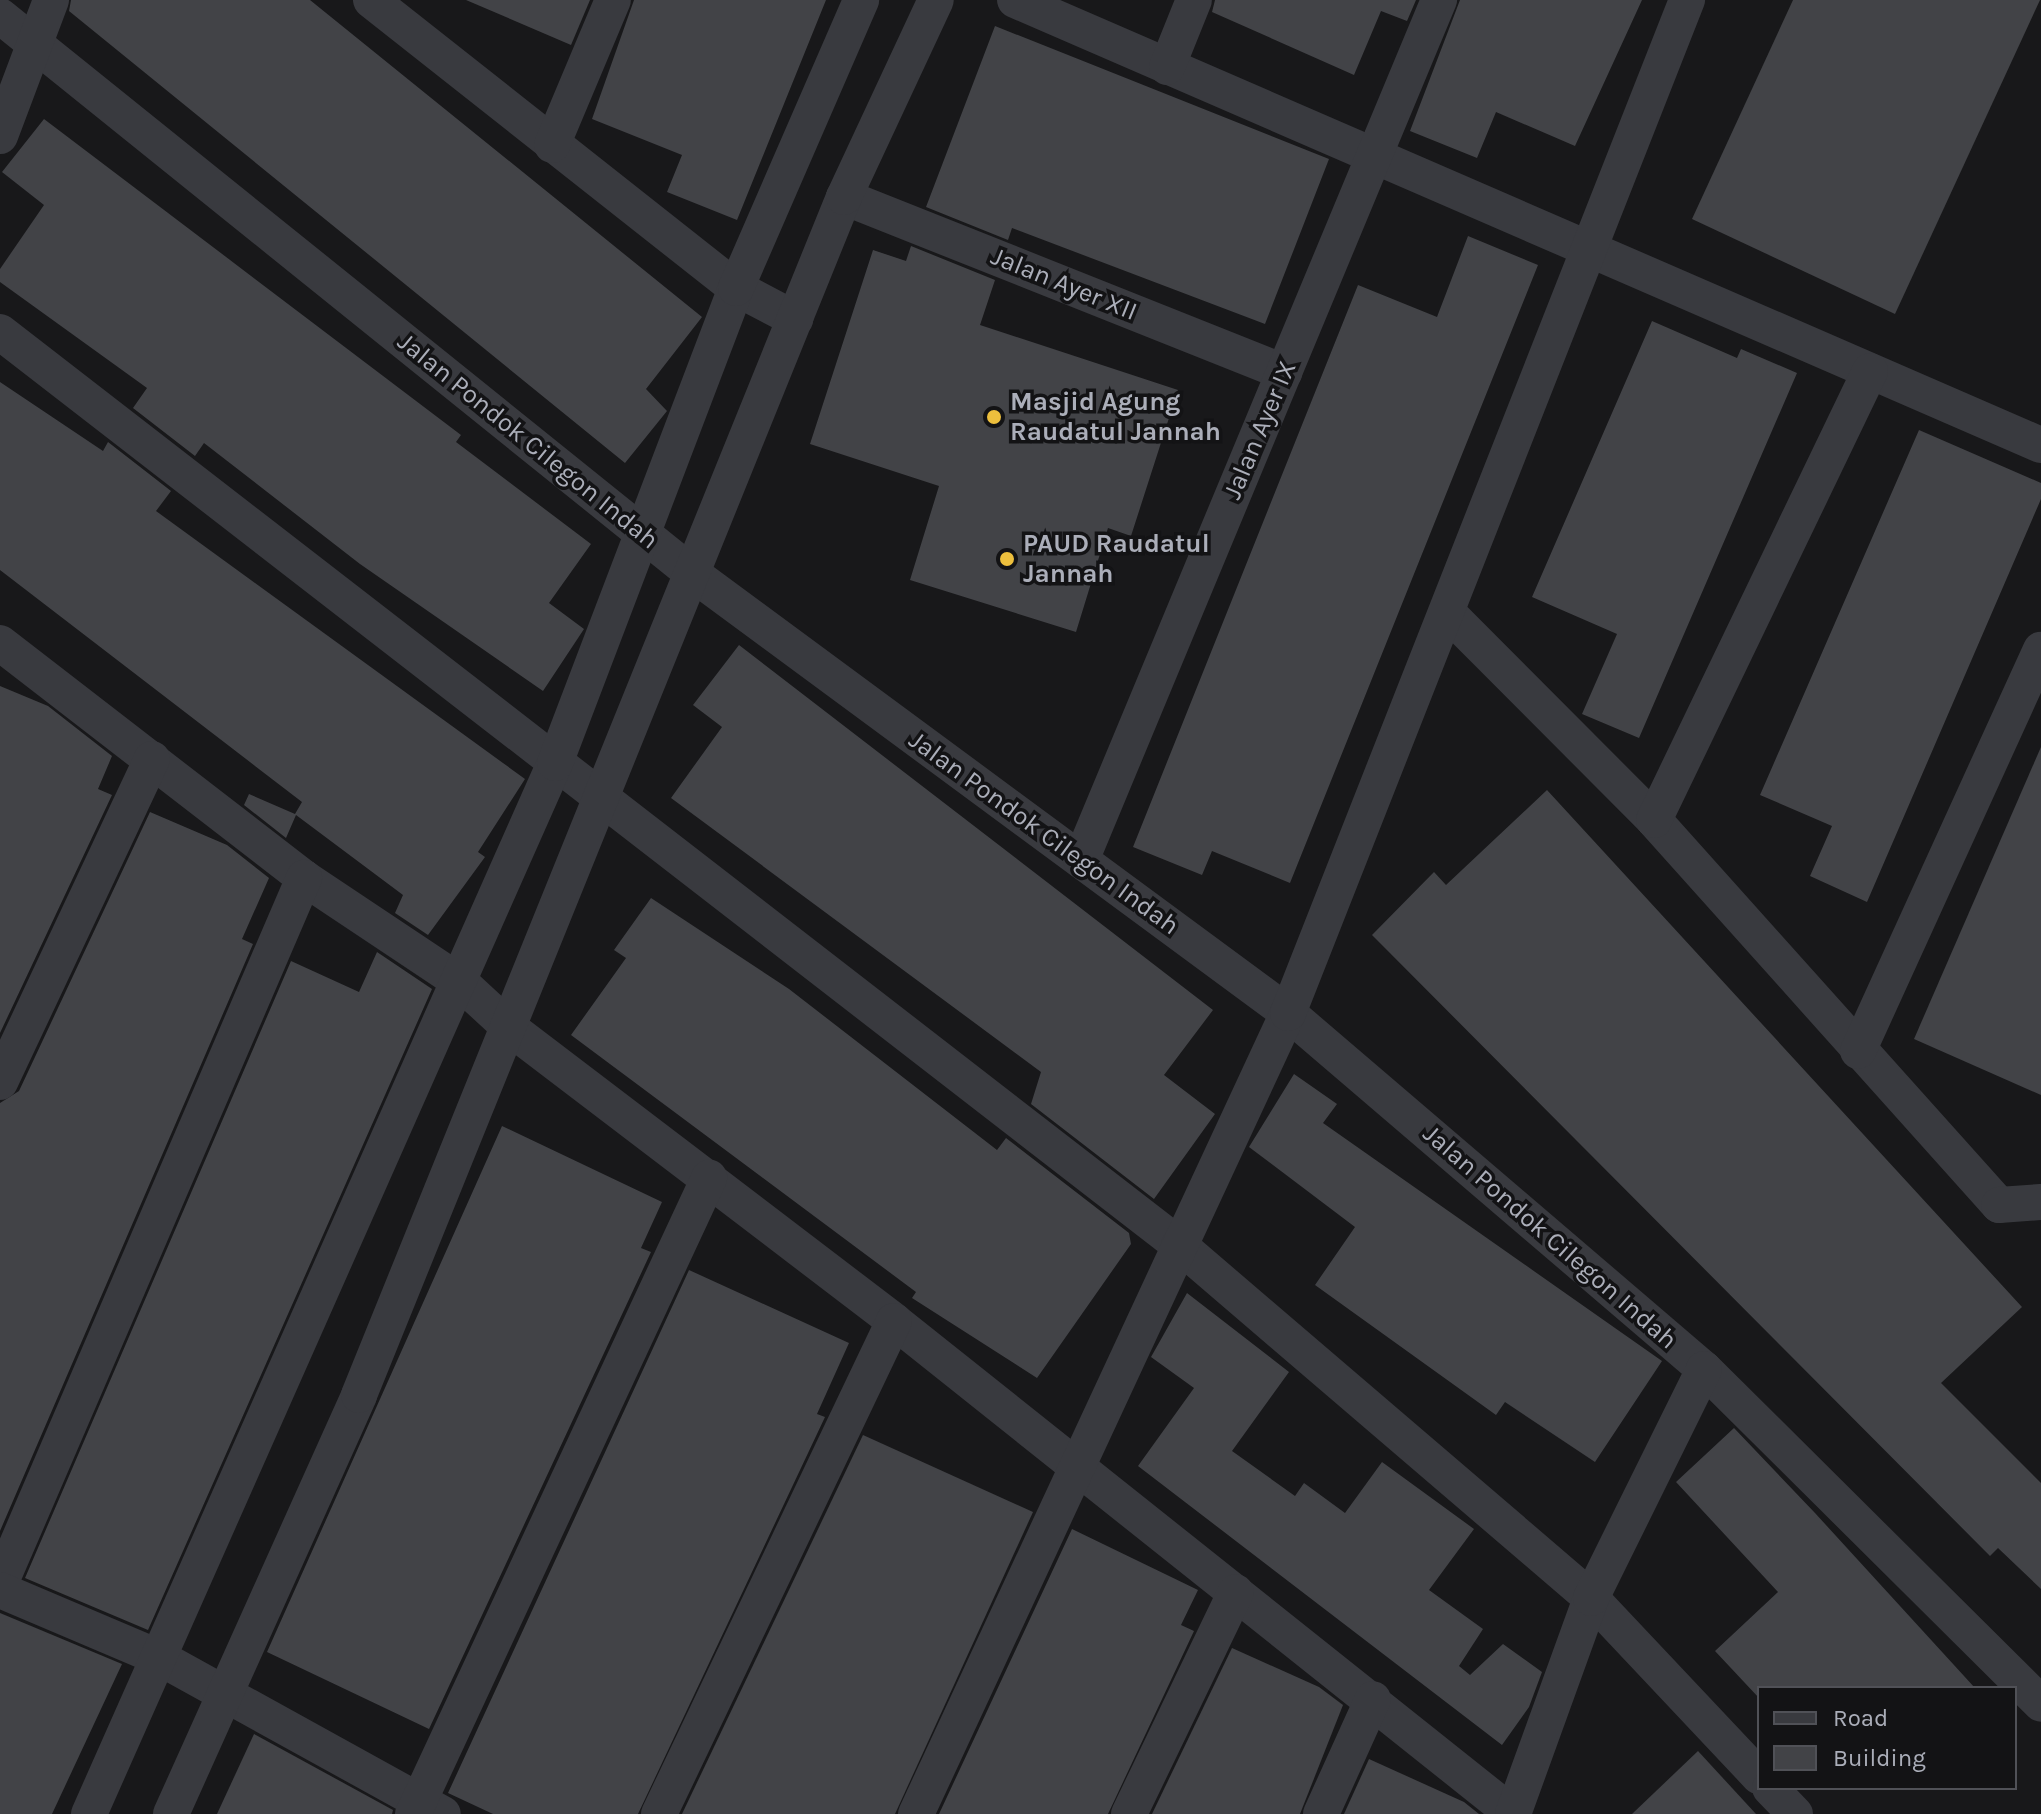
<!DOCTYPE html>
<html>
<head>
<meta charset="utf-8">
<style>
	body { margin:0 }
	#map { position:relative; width:2041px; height:1814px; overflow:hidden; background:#18181a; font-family:Karla,sans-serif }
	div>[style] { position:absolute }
	.building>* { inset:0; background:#424347 }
	.minor>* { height:36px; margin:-18px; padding:0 18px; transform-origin:18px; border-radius:18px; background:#393a3f }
	.dots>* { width:22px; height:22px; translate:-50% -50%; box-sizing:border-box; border:4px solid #131315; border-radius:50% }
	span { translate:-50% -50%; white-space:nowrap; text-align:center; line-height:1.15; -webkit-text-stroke:7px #131315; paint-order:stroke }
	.street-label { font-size:26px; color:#abaeb9 }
	.poi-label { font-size:26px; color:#abaeb9; font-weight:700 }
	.left { translate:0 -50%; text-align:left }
	.legend { position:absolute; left:1757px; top:1686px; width:260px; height:104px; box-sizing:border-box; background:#131315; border:2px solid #505157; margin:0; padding:10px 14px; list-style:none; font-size:24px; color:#abaeb9 }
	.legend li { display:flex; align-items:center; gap:16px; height:40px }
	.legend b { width:40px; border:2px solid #505157 }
</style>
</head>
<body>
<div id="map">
	<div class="building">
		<i style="clip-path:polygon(71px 0,310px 0,702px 317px,646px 389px,667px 411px,625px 463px,69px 11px)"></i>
		<i style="clip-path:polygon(466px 0,590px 0,571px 45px)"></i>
		<i style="clip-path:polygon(634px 0,826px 0,737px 220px,667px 192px,682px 155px,592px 119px)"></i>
		<i style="clip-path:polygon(1215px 0,1416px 0,1407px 21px,1381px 11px,1354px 75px,1212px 12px)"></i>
		<i style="clip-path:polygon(1460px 0,1642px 0,1575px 146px,1496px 112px,1477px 158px,1410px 131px)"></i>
		<i style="clip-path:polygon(1793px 0,2040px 0,1895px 314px,1692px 219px)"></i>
		<i style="clip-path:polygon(995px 26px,1329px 159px,1265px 324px,1012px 228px,1008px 240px,926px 207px)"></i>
		<i style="clip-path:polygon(44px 119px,461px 435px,456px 442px,591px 544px,549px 603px,584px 629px,543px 691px,360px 564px,204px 443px,195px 456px,133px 408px,147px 388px,0 282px,0 269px,44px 205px,2px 172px)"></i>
		<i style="clip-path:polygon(1468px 236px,1538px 265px,1290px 883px,1212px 851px,1202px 875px,1133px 847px,1358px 285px,1437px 317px)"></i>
		<i style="clip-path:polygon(911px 246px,995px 280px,980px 325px,1178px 390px,1131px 536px,1108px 528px,1076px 632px,910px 580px,939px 486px,810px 444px,873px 250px,906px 261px)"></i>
		<i style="clip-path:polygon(1652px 321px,1737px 358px,1741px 349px,1797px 373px,1639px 738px,1582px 714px,1617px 634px,1532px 597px)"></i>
		<i style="clip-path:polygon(0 382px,103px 451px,108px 442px,171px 491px,156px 511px,525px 779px,478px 852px,485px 857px,428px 935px,395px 913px,403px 895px,296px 815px,286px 838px,244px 805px,249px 794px,295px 814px,302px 802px,0 570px)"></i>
		<i style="clip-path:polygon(1919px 430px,2041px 483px,2041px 499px,1867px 902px,1810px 876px,1832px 826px,1760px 795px)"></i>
		<i style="clip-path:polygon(739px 645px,1213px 1010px,1164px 1075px,1215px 1114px,1154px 1199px,1031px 1104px,1041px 1072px,671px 798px,722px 727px,693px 705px)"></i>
		<i style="clip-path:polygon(0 686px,48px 706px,112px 756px,98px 789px,112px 795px,0 1033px)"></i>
		<i style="clip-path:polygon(2041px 747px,2041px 1095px,1914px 1039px)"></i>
		<i style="clip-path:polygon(1547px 790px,2022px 1307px,1941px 1383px,2041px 1483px,2041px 1589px,1998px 1548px,1990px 1556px,1372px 935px,1434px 872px,1446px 885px)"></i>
		<i style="clip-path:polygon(150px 812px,227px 845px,269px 878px,242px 939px,253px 944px,0 1531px,0 1103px,19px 1091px)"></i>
		<i style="clip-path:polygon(651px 898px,789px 989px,997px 1150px,1006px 1138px,1129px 1233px,1131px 1244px,1037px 1378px,912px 1298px,916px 1292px,571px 1035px,626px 958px,614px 950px)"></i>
		<i style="clip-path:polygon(377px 952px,432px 989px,148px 1630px,25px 1578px,291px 961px,359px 992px)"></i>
		<i style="clip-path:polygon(1294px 1074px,1337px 1104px,1323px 1123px,1662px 1361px,1595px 1462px,1505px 1402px,1496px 1415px,1315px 1285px,1355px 1227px,1249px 1147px)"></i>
		<i style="clip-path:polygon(502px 1126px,662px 1202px,641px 1248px,651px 1252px,429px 1729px,267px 1652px)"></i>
		<i style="clip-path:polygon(689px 1270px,849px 1343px,817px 1414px,825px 1417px,638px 1814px,493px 1814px,448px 1793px)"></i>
		<i style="clip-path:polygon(1187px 1293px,1289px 1372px,1232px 1451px,1295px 1496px,1304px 1483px,1345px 1513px,1382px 1462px,1474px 1529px,1429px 1590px,1483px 1629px,1459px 1666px,1470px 1675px,1503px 1644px,1542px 1672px,1529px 1707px,1502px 1745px,1138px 1466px,1194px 1388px,1151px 1357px)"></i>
		<i style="clip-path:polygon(1734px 1428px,1815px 1513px,1975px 1688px,1759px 1688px,1759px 1698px,1715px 1651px,1778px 1592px,1676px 1482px)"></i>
		<i style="clip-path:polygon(863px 1435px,1033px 1512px,895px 1814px,682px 1814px)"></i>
		<i style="clip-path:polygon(1072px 1529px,1198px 1590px,1181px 1625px,1194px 1631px,1108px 1814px,939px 1814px)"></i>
		<i style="clip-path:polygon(0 1613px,122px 1664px,52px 1814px,0 1814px)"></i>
		<i style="clip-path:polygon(1232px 1648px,1319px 1687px,1343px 1705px,1300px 1814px,1152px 1814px)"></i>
		<i style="clip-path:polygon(254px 1734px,393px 1810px,392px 1814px,217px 1814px)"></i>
		<i style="clip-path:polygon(1698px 1751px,1756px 1814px,1632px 1814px)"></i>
		<i style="clip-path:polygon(1369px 1759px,1464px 1802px,1479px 1814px,1344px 1814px)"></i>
	</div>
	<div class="minor">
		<i style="left:371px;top:0;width:465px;rotate:38.3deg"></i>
		<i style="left:736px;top:288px;width:67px;rotate:27.7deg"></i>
		<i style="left:1015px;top:0;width:1118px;rotate:23.45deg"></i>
		<i style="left:0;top:16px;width:890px;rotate:38.84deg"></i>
		<i style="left:693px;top:574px;width:739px;rotate:36.42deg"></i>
		<i style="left:1288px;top:1013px;width:548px;rotate:40.56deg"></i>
		<i style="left:1704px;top:1369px;width:475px;rotate:44.8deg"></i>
		<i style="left:1167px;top:67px;width:72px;rotate:-68.1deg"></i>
		<i style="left:0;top:136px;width:145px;rotate:-69.4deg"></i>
		<i style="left:552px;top:145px;width:157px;rotate:-67.2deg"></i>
		<i style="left:844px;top:197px;width:474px;rotate:21.7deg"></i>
		<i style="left:0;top:332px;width:1491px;rotate:37.75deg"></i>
		<i style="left:1179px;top:1245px;width:543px;rotate:40.59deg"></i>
		<i style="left:1591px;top:1598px;width:245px;rotate:46.7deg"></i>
		<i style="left:1451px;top:616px;width:288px;rotate:45.1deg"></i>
		<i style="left:1654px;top:820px;width:517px;rotate:48.14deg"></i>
		<i style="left:1999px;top:1205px;width:42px;rotate:-4.1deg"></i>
		<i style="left:0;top:643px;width:384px;rotate:37.7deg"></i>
		<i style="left:304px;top:878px;width:187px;rotate:33.7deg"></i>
		<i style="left:460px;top:982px;width:69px;rotate:42.7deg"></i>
		<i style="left:511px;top:1029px;width:482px;rotate:37.3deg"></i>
		<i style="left:894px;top:1321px;width:791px;rotate:38.54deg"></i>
		<i style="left:1654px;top:820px;width:498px;rotate:-64.3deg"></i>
		<i style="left:1081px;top:860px;width:932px;rotate:-67.4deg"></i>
		<i style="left:1858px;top:1051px;width:441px;rotate:-65.5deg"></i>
		<i style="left:0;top:1082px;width:357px;rotate:-64.8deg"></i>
		<i style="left:0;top:1584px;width:769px;rotate:-66.7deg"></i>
		<i style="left:0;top:1590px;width:174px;rotate:23deg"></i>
		<i style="left:160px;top:1658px;width:323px;rotate:28.9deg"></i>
		<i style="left:1770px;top:1788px;width:36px;rotate:46deg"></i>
		<i style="left:89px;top:1814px;width:1150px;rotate:-66.09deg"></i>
		<i style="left:555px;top:763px;width:508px;rotate:-69.14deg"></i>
		<i style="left:736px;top:288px;width:314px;rotate:-66.5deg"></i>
		<i style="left:171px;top:1814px;width:459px;rotate:-65.8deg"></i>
		<i style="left:359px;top:1395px;width:1292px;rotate:-67.96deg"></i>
		<i style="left:844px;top:197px;width:217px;rotate:-65deg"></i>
		<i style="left:413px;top:1814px;width:702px;rotate:-65.04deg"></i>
		<i style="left:659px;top:1814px;width:546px;rotate:-64.51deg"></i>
		<i style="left:916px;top:1814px;width:883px;rotate:-65.09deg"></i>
		<i style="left:1288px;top:1013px;width:1089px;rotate:-68.5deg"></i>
		<i style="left:1129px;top:1814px;width:246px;rotate:-64.3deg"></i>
		<i style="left:1321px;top:1814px;width:126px;rotate:-65.7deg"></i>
		<i style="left:1513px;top:1814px;width:230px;rotate:-70.1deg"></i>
		<i style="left:1591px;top:1598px;width:255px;rotate:-63.7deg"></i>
	</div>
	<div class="dots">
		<i style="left:994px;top:417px;background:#edbf3d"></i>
		<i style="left:1007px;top:559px;background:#edbf3d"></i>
	</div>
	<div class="street-label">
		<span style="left:1064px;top:284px;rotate:22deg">Jalan Ayer XII</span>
		<span style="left:1260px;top:430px;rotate:-67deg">Jalan Ayer IX</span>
		<span style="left:528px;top:441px;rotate:39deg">Jalan Pondok Cilegon Indah</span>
		<span style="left:1044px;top:833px;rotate:36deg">Jalan Pondok Cilegon Indah</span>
		<span style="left:1550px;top:1237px;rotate:41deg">Jalan Pondok Cilegon Indah</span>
	</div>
	<div class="poi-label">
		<span class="left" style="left:1010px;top:417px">Masjid Agung<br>Raudatul Jannah</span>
		<span class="left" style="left:1023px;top:559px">PAUD Raudatul<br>Jannah</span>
	</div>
	<ul class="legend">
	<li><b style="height:10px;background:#393a3f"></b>Road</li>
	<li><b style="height:22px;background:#424347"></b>Building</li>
	</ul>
</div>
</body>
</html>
